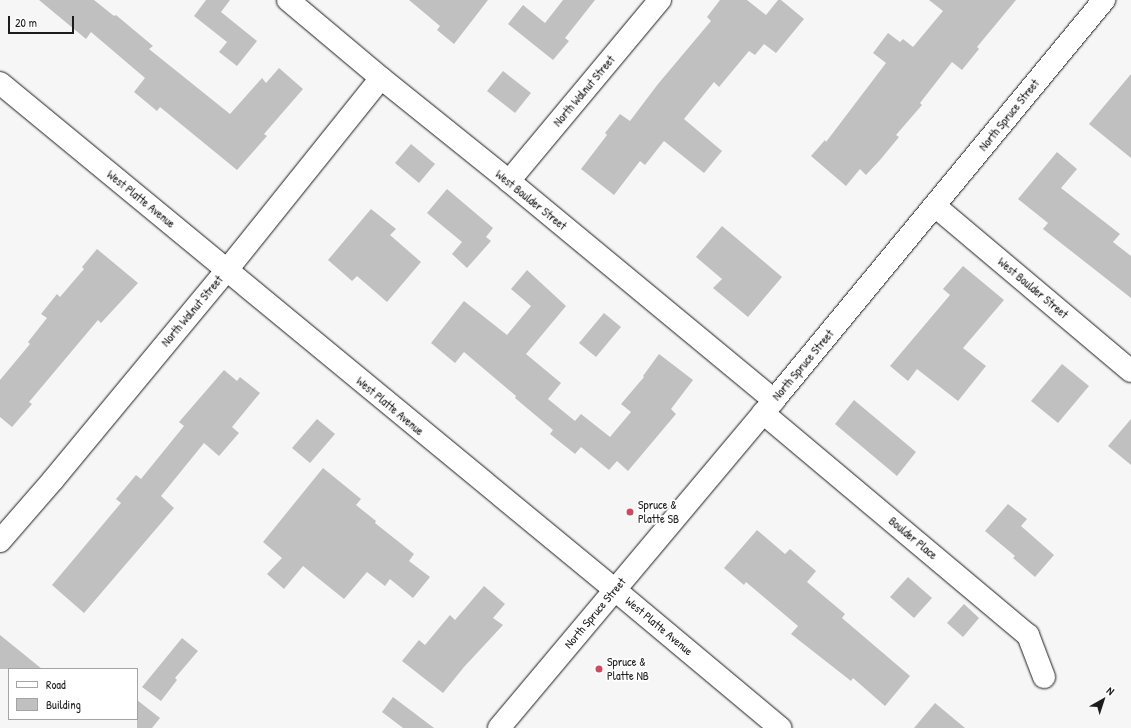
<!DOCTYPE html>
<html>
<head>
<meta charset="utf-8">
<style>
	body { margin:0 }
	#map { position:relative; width:1131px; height:728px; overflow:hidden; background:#f6f6f6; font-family:"Patrick Hand",sans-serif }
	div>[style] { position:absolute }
	.building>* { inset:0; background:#c0c0c0 }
	.roads { filter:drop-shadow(0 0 1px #1c1c1c) drop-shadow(0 0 1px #1c1c1c) }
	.minor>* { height:22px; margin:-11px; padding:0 11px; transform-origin:11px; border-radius:11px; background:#fff }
	.major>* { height:22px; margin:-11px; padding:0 11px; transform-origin:11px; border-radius:11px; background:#fff }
	.dots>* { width:11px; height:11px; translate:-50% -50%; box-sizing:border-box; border:2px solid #fff; border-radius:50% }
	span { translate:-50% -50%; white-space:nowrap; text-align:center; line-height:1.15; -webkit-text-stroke:3.5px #fff; paint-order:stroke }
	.street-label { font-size:12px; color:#1c1c1c }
	.poi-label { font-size:12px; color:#1c1c1c }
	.left { translate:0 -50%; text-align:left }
	.legend { position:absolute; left:8px; top:668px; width:130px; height:52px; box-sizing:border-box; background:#fff; border:1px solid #a4a4a4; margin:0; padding:5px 7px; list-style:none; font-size:12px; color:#1c1c1c }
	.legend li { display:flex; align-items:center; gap:8px; height:20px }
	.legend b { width:20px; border:1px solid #a4a4a4 }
	.north { position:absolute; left:1083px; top:680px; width:40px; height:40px; -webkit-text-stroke:3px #fff; paint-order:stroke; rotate:39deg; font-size:11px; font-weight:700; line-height:16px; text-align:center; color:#1c1c1c }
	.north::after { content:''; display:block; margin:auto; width:14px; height:18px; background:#1c1c1c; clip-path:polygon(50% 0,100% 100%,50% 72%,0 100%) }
	.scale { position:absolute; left:8px; top:16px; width:66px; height:18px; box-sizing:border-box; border:2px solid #1c1c1c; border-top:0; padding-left:5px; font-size:12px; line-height:14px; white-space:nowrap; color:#1c1c1c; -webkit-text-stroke:3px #fff; paint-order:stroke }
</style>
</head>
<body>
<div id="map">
	<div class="building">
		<i style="clip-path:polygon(39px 0,94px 0,114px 16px,116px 15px,153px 46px,149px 49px,230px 114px,262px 78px,266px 83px,279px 68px,303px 89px,264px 134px,267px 136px,237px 170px,160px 107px,157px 111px,134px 92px,145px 78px,91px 32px,86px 39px)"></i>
		<i style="clip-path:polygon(206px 0,230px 0,221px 12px,257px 41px,237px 66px,219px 52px,227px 42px,194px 16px)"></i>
		<i style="clip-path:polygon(409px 0,488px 0,454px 44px,437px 30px,440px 26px)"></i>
		<i style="clip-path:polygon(563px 0,595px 0,565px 38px,569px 41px,553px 60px,508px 24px,523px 5px,545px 23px)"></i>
		<i style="clip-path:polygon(720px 0,747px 0,766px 15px,778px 0,781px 0,804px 19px,776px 53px,764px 44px,755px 55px,749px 51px,719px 87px,714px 82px,684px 119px,722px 151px,704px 173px,664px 141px,645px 165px,640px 161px,614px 195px,581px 169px,607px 135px,605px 133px,620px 114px,630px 121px,658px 84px,711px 21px,707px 17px)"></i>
		<i style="clip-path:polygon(929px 0,1016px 0,977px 47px,979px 49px,962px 70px,952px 62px,920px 103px,922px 105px,896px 135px,899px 137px,880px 160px,866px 175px,860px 169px,846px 186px,811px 156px,825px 140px,826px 142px,886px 63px,873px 53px,888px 33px,900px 42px,903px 39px,913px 47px,943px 11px)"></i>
		<i style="clip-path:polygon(503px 71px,531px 93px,515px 113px,487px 91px)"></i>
		<i style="clip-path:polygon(1131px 74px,1131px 158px,1089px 124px)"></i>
		<i style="clip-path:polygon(411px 144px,435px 164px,419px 183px,395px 163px)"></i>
		<i style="clip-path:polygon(1057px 152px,1077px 169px,1061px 188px,1120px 234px,1113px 242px,1131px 256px,1131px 298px,1043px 229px,1048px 223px,1018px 199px)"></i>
		<i style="clip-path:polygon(447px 189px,493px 228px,486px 237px,491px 241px,467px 268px,452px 254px,462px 242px,427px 213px)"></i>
		<i style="clip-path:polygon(371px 209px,396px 229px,390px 235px,421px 262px,387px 302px,357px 276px,352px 281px,328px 260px)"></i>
		<i style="clip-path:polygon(722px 226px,782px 277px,748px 317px,713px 288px,722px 279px,696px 257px)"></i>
		<i style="clip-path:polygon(97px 249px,138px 283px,101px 323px,98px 320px,29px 402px,32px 404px,12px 427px,0 417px,0 380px,30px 344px,28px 342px,47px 318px,41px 314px,57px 294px,60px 297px,84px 269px,82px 267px)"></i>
		<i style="clip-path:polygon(963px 266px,1004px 300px,963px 348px,986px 366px,958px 401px,917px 369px,908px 381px,890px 366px,950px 295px,943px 289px)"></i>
		<i style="clip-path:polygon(527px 270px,566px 306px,526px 354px,561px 383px,548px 399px,575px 421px,581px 414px,610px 437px,631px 412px,621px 404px,644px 377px,643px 376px,659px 354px,693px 380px,671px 409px,676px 414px,628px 471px,617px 461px,609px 470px,581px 447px,575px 454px,550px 434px,553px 430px,515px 398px,516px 396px,464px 352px,455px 363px,431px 343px,464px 301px,507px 335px,531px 306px,511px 289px)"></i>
		<i style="clip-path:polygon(604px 313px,621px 327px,596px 357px,579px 343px)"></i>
		<i style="clip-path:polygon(1062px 364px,1089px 386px,1058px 423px,1031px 401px)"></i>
		<i style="clip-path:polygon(224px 370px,237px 381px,240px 377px,260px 393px,232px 427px,239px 433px,219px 456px,204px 443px,161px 496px,174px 508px,84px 613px,52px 585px,121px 503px,116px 499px,136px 475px,141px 479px,184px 426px,179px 422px)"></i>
		<i style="clip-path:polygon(854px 400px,916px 452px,897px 476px,835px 424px)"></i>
		<i style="clip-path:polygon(317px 419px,335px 434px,310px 463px,292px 448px)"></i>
		<i style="clip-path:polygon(1131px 419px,1131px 465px,1108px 446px)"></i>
		<i style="clip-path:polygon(323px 468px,361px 499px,356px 505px,376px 521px,375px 523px,414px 554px,409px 561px,430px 577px,413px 598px,390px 579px,385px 586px,367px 572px,344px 599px,303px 566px,284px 589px,267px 574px,282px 558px,263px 542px)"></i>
		<i style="clip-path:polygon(1008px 504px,1027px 519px,1021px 526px,1054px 555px,1035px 577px,1013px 558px,1015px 556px,985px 531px)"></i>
		<i style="clip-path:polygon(757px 530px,785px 554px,790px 549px,816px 571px,807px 582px,845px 614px,842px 618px,910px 676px,885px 706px,853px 678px,851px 681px,791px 634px,798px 626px,746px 582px,744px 585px,724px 568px)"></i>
		<i style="clip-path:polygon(908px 577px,932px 598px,914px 618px,890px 597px)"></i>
		<i style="clip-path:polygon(484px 586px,505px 604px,493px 618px,503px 625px,464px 667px,443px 693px,402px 661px,419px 640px,425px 645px,450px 615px,455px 620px)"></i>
		<i style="clip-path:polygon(964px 604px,979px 618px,963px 637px,947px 623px)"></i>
		<i style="clip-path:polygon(0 635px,42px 669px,0 669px)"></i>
		<i style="clip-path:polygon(182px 638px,198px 651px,175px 678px,177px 680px,161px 701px,142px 687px)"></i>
		<i style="clip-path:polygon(393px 697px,434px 728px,403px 728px,382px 712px)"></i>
		<i style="clip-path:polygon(137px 700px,160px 718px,152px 728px,137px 728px)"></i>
		<i style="clip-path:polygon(935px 703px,965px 728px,914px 728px)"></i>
	</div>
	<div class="roads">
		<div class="minor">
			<i style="left:288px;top:0;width:121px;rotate:40deg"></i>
			<i style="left:0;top:83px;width:796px;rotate:39.49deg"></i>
			<i style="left:614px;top:589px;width:217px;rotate:39.9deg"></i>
			<i style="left:509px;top:181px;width:344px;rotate:39.6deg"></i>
			<i style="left:935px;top:206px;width:256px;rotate:40.1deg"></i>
			<i style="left:763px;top:413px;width:346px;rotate:40deg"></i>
			<i style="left:1028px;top:635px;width:45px;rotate:69.1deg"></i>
			<i style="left:499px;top:728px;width:428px;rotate:-50deg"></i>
			<i style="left:774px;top:400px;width:519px;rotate:-50.48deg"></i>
		</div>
		<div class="major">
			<i style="left:0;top:541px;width:81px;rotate:-49deg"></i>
			<i style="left:53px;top:480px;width:273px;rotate:-50.4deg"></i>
			<i style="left:227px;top:270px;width:246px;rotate:-51.3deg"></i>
			<i style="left:381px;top:78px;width:164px;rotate:38.8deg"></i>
			<i style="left:509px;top:181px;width:236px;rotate:-50.2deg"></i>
		</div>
	</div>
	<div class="dots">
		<i style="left:630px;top:512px;background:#d1495b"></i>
		<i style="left:599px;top:669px;background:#d1495b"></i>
	</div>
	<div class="street-label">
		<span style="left:584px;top:91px;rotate:-50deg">North Walnut Street</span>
		<span style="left:1009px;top:115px;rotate:-51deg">North Spruce Street</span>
		<span style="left:141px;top:199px;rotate:39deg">West Platte Avenue</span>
		<span style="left:531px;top:200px;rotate:39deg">West Boulder Street</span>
		<span style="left:1033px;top:288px;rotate:40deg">West Boulder Street</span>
		<span style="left:192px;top:311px;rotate:-50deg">North Walnut Street</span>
		<span style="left:803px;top:365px;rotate:-50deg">North Spruce Street</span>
		<span style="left:390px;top:406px;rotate:40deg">West Platte Avenue</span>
		<span style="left:913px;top:538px;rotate:40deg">Boulder Place</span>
		<span style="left:595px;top:613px;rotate:-50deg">North Spruce Street</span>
		<span style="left:659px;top:626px;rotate:40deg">West Platte Avenue</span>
	</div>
	<div class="poi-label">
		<span class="left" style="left:638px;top:512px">Spruce &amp;<br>Platte SB</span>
		<span class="left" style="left:607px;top:669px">Spruce &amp;<br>Platte NB</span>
	</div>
	<ul class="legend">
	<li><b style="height:5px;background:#fff"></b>Road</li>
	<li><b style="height:11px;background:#c0c0c0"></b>Building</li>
	</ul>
	<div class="north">N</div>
	<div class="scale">20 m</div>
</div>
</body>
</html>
